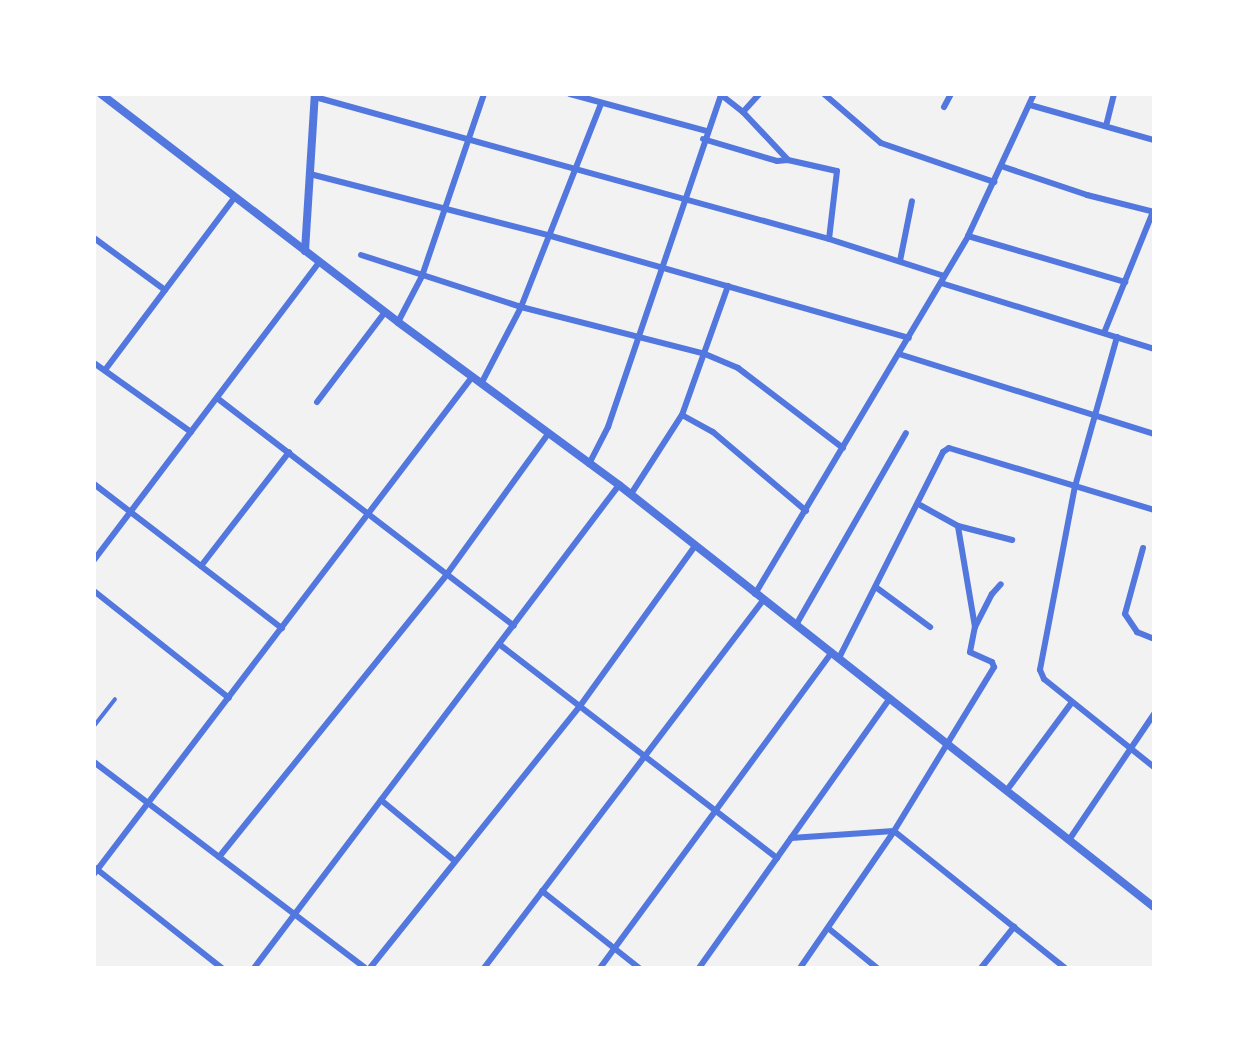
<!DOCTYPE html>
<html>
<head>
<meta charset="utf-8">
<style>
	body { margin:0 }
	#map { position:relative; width:1248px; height:1062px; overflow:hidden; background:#f2f2f2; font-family:Jost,sans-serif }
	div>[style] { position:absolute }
	.service>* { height:4px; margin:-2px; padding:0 2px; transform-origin:2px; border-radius:2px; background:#5277de }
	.minor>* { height:6px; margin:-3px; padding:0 3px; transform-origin:3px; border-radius:3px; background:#5277de }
	.tertiary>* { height:8px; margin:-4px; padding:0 4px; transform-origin:4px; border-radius:4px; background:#5277de }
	span { translate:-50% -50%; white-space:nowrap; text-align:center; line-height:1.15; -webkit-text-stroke:4.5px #fff; paint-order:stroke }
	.frame { position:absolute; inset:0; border:96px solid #fff; pointer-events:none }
</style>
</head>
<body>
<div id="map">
	<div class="service">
		<i style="left:94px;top:726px;width:34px;rotate:-52deg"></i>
	</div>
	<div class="minor">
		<i style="left:570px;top:94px;width:141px;rotate:15.2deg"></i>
		<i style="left:720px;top:94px;width:29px;rotate:38deg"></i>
		<i style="left:743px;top:112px;width:66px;rotate:46.8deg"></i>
		<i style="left:788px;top:160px;width:50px;rotate:12.7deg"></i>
		<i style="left:837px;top:171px;width:68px;rotate:96.7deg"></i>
		<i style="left:824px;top:94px;width:75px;rotate:40.7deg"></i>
		<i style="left:881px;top:143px;width:120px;rotate:19deg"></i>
		<i style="left:315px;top:97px;width:533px;rotate:15.44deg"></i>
		<i style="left:829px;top:239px;width:121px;rotate:17.8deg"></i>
		<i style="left:1030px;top:105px;width:129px;rotate:15.8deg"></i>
		<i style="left:944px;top:107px;width:15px;rotate:-62deg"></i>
		<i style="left:743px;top:112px;width:24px;rotate:-48deg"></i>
		<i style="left:1106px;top:126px;width:33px;rotate:-76deg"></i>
		<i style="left:703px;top:139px;width:77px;rotate:16.6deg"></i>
		<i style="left:777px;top:161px;width:11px;rotate:-5deg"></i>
		<i style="left:1001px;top:166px;width:91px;rotate:18.6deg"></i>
		<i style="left:1087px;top:195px;width:69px;rotate:14.2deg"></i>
		<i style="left:310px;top:174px;width:249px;rotate:14.4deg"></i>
		<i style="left:551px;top:236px;width:372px;rotate:15.9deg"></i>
		<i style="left:968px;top:236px;width:164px;rotate:16.3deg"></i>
		<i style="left:94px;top:238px;width:88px;rotate:36.2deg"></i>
		<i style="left:361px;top:255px;width:168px;rotate:18deg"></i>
		<i style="left:521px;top:307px;width:190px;rotate:14.3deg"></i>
		<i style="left:705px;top:354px;width:36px;rotate:23deg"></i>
		<i style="left:738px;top:368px;width:132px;rotate:37.3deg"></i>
		<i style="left:900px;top:261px;width:61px;rotate:-78.7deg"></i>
		<i style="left:941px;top:283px;width:223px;rotate:17.2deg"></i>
		<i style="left:398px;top:322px;width:52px;rotate:-62.4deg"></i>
		<i style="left:422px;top:276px;width:192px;rotate:-71.2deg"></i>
		<i style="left:1104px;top:333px;width:131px;rotate:-68deg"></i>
		<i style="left:1117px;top:337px;width:155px;rotate:105.7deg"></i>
		<i style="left:1075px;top:486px;width:187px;rotate:100.8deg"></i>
		<i style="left:1040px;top:670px;width:10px;rotate:66deg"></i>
		<i style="left:1044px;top:679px;width:141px;rotate:38.7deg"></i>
		<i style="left:899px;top:354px;width:267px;rotate:17.4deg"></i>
		<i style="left:94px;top:363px;width:119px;rotate:35.4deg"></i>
		<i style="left:105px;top:370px;width:216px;rotate:-53.1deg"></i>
		<i style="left:481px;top:384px;width:87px;rotate:-62.5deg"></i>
		<i style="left:521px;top:307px;width:218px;rotate:-68.5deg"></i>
		<i style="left:217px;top:398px;width:374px;rotate:37.5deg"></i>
		<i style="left:317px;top:402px;width:113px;rotate:-52.9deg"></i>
		<i style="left:682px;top:415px;width:35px;rotate:29deg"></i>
		<i style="left:713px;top:432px;width:122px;rotate:40.3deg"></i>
		<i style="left:589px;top:464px;width:42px;rotate:-62.8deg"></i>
		<i style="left:608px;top:427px;width:351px;rotate:-71.2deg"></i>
		<i style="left:94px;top:484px;width:237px;rotate:37.5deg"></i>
		<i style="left:631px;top:494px;width:94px;rotate:-57.2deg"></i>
		<i style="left:682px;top:415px;width:137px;rotate:-70.4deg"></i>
		<i style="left:958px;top:526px;width:56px;rotate:14.5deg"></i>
		<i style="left:1143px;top:548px;width:68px;rotate:105.3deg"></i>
		<i style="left:1125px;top:614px;width:22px;rotate:56deg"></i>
		<i style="left:1137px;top:632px;width:18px;rotate:22deg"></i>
		<i style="left:94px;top:560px;width:373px;rotate:-52.9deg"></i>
		<i style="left:201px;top:566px;width:144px;rotate:-52.3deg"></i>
		<i style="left:877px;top:588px;width:66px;rotate:36.3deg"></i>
		<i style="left:94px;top:591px;width:172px;rotate:38.4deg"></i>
		<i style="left:755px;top:594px;width:417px;rotate:-59.2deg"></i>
		<i style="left:968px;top:236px;width:157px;rotate:-65.1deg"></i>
		<i style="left:796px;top:625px;width:221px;rotate:-60.2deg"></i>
		<i style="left:975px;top:627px;width:37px;rotate:-63deg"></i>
		<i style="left:992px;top:594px;width:13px;rotate:-48deg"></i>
		<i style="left:499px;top:644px;width:351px;rotate:37.6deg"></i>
		<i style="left:839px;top:658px;width:231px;rotate:-63.2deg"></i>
		<i style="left:943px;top:452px;width:7px;rotate:-34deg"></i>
		<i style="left:949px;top:448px;width:214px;rotate:16.8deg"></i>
		<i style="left:94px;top:762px;width:340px;rotate:37.2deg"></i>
		<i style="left:1007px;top:790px;width:109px;rotate:-53.5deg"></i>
		<i style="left:381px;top:800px;width:96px;rotate:39.5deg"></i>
		<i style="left:791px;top:838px;width:103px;rotate:-3.9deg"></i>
		<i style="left:894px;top:831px;width:219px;rotate:38.7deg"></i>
		<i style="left:1069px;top:840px;width:152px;rotate:-56deg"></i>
		<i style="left:219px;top:857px;width:363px;rotate:-51.1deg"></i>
		<i style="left:447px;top:574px;width:173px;rotate:-54.2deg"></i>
		<i style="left:94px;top:867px;width:163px;rotate:38.3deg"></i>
		<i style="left:94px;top:874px;width:624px;rotate:-52.74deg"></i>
		<i style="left:542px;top:891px;width:124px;rotate:38.4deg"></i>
		<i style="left:828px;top:928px;width:63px;rotate:39.2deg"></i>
		<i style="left:254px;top:968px;width:605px;rotate:-52.92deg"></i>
		<i style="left:370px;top:968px;width:336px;rotate:-51.3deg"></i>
		<i style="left:580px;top:706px;width:197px;rotate:-54.3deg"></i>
		<i style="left:484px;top:968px;width:462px;rotate:-52.8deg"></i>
		<i style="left:600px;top:968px;width:392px;rotate:-53.7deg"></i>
		<i style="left:699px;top:968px;width:331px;rotate:-54.7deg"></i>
		<i style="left:800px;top:968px;width:166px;rotate:-55.5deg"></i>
		<i style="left:894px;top:831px;width:192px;rotate:-58.6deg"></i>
		<i style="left:994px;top:667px;width:5px;rotate:-112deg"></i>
		<i style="left:992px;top:662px;width:24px;rotate:-156deg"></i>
		<i style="left:970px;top:652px;width:25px;rotate:-79deg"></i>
		<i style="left:975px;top:627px;width:102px;rotate:-99.6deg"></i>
		<i style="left:958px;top:526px;width:43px;rotate:-151.1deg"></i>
		<i style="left:981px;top:968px;width:53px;rotate:-51.2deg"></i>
	</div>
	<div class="tertiary">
		<i style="left:101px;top:94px;width:374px;rotate:37.5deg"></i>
		<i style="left:398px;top:322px;width:275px;rotate:36.4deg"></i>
		<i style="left:619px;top:485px;width:681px;rotate:38.27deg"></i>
		<i style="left:305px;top:251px;width:157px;rotate:-86.4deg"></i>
	</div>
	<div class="frame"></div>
</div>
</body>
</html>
